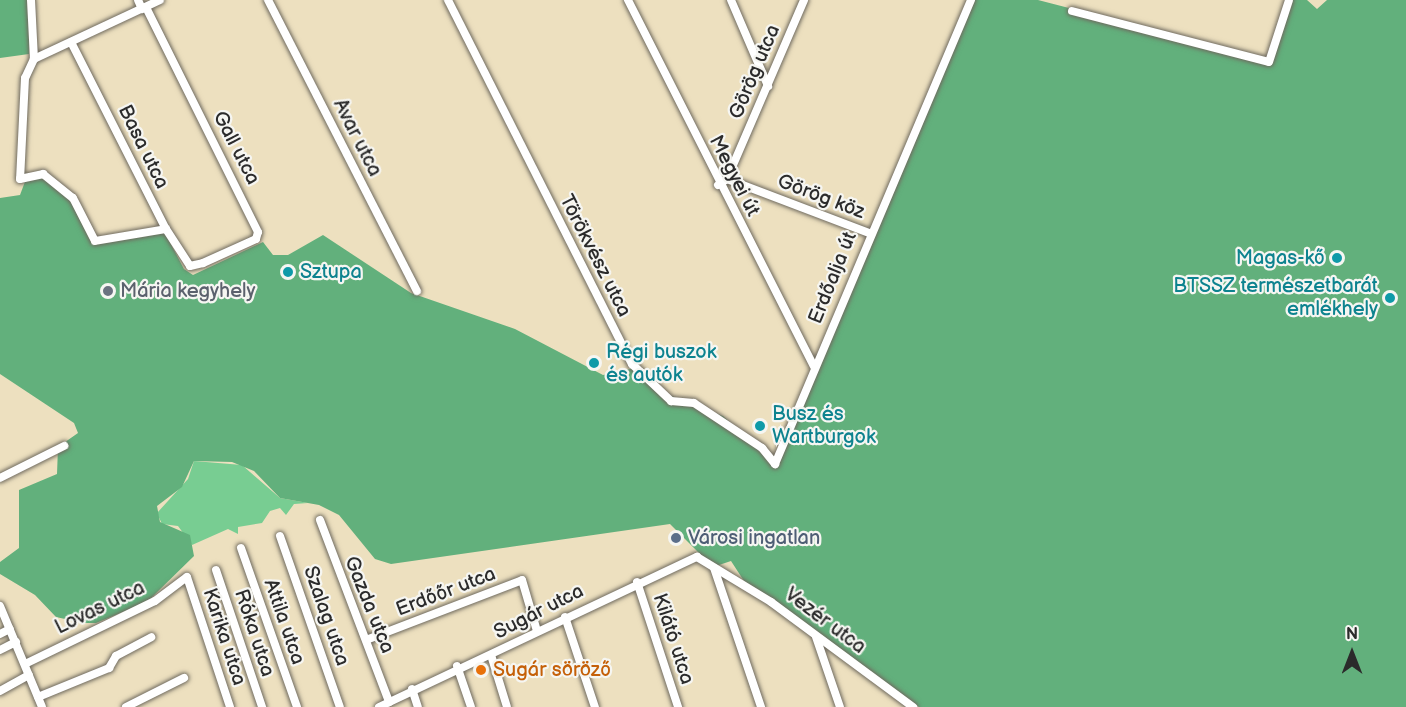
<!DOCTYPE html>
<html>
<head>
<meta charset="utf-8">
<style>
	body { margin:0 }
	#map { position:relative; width:1406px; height:707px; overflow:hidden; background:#ede0bf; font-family:"Balsamiq Sans",sans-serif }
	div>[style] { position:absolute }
	.green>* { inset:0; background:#78cd92 }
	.forest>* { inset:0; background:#62b07c }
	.roads { filter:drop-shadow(0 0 2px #6f6a5f) drop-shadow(0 0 2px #6f6a5f) }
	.minor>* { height:8px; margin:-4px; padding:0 4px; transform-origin:4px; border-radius:4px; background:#fff }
	.dots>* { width:16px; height:16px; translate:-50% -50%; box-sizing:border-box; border:3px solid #f6f6f2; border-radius:50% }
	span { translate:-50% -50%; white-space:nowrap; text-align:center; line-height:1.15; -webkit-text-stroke:4.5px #f6f6f2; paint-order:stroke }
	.street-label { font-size:20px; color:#2b2b2b }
	.culture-label { font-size:20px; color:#0d838f }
	.right { translate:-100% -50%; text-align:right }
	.left { translate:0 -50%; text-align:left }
	.worship-label { font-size:20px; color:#5b616d }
	.service-label { font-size:20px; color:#4e5e75 }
	.food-label { font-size:20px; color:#c56008 }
	.north { position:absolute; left:1322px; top:623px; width:60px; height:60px; -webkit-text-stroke:4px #f6f6f2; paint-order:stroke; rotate:0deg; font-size:16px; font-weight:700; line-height:24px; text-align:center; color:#2b2b2b }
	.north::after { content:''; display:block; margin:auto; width:21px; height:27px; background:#2b2b2b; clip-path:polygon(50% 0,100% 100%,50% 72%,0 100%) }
</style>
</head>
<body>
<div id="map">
	<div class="green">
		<i style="clip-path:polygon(194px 461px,242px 465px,280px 498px,308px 503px,294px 504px,286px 515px,280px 508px,270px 511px,262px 523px,238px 527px,238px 534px,228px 529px,192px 545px,178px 526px,162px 524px,157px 513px,188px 479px)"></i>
	</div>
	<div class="forest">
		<i style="clip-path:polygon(0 0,31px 0,29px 54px,0 58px)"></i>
		<i style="clip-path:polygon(971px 0,1038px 0,1270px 60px,1287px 0,1307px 0,1317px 9px,1327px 0,1406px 0,1406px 707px,919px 707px,744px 581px,731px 561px,713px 567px,670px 524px,391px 564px,375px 559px,339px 515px,319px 505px,280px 498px,254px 471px,232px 462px,194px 461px,182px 487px,157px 506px,160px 522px,190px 535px,194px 556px,147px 602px,96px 623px,83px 623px,56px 617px,35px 595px,0 574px,0 562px,19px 548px,19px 490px,57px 474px,58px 447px,78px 433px,74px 423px,0 374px,0 198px,20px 195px,26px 179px,43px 176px,71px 197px,92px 240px,164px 231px,184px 269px,193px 275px,263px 242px,273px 255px,288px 255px,323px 235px,411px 293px,515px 329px,603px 375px,635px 368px,659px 391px,723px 416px,775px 463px)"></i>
	</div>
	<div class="roads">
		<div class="minor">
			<i style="left:31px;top:0;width:59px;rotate:87.1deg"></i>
			<i style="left:34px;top:59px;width:21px;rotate:115deg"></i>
			<i style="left:25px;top:78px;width:101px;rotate:92.8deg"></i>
			<i style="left:20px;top:179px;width:24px;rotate:-12deg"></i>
			<i style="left:43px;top:174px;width:38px;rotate:39deg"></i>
			<i style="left:73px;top:198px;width:48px;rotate:62.9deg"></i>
			<i style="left:95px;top:241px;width:72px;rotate:-9.6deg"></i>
			<i style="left:138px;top:0;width:10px;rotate:66deg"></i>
			<i style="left:268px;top:0;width:327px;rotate:62.9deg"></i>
			<i style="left:448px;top:0;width:408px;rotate:63.2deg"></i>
			<i style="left:632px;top:364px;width:54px;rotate:43.5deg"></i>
			<i style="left:671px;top:401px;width:23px;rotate:5deg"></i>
			<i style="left:694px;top:403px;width:82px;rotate:33.5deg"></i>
			<i style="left:762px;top:448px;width:21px;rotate:51deg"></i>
			<i style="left:775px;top:464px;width:504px;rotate:-67.1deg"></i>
			<i style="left:628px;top:0;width:411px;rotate:63.1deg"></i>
			<i style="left:731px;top:0;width:94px;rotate:66.7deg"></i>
			<i style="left:1072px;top:11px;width:203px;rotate:14.5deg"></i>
			<i style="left:1269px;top:62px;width:65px;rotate:-72.1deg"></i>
			<i style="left:71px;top:42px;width:210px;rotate:63.1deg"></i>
			<i style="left:166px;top:229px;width:44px;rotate:57deg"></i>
			<i style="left:190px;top:266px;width:13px;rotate:-13deg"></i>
			<i style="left:203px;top:263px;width:58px;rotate:-24.4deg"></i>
			<i style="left:256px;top:239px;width:7px;rotate:-74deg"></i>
			<i style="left:258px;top:232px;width:251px;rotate:-116.5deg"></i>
			<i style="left:34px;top:59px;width:139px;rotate:-25.1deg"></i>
			<i style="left:727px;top:179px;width:152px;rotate:20.8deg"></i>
			<i style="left:718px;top:185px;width:11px;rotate:-34deg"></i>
			<i style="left:727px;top:179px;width:195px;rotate:-66.7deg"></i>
			<i style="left:0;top:478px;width:72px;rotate:-26.6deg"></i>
			<i style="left:320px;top:520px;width:195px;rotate:69.2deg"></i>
			<i style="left:280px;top:536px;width:181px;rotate:70.7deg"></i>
			<i style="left:241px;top:548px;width:169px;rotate:70.6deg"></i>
			<i style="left:714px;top:568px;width:147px;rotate:71.3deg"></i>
			<i style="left:216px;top:570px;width:145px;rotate:71.4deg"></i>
			<i style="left:637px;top:582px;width:132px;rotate:71.8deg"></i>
			<i style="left:0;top:606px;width:109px;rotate:67.4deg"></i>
			<i style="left:565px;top:617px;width:95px;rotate:71.6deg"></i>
			<i style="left:0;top:634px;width:11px;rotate:-27deg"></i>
			<i style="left:816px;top:637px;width:74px;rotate:71.1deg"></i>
			<i style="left:366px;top:640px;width:167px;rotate:-21deg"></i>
			<i style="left:522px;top:580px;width:53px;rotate:73.6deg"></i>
			<i style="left:0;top:650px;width:18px;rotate:-27deg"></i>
			<i style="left:491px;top:655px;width:54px;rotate:72.9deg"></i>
			<i style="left:25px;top:664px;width:144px;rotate:-25.9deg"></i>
			<i style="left:155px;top:601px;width:40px;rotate:-37deg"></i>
			<i style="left:187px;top:577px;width:137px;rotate:71.7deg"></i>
			<i style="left:457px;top:666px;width:43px;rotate:71.1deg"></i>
			<i style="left:412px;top:689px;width:19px;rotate:72deg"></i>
			<i style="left:0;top:691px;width:33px;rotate:-29deg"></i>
			<i style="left:38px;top:697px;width:77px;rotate:-22.2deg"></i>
			<i style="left:109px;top:668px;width:14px;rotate:-60deg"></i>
			<i style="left:116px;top:656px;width:40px;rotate:-28deg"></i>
			<i style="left:126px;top:707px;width:65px;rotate:-26.6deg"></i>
			<i style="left:379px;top:707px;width:352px;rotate:-25.3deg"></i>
			<i style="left:697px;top:557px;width:87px;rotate:31.3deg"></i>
			<i style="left:771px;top:602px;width:177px;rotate:36.5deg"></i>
		</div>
	</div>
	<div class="dots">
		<i style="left:1337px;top:258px;background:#0f9aa8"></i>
		<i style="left:288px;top:272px;background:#0f9aa8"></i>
		<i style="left:108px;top:291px;background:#6b7280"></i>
		<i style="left:1390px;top:298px;background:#0f9aa8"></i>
		<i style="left:594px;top:363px;background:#0f9aa8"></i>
		<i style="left:760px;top:426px;background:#0f9aa8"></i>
		<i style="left:676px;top:538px;background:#5c6f8a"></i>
		<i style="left:481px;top:670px;background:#e8710a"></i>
	</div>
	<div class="street-label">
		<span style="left:755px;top:72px;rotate:-67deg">Görög utca</span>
		<span style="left:357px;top:138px;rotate:63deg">Avar utca</span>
		<span style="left:143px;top:147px;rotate:64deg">Basa utca</span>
		<span style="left:236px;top:148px;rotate:63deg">Gall utca</span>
		<span style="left:734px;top:176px;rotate:63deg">Megyei út</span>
		<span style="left:821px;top:197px;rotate:21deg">Görög köz</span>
		<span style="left:595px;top:256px;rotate:63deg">Törökvész utca</span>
		<span style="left:833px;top:278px;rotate:-68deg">Erdőalja út</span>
		<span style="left:446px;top:592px;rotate:-21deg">Erdőőr utca</span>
		<span style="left:369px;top:605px;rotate:68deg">Gazda utca</span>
		<span style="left:100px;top:608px;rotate:-26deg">Lovas utca</span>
		<span style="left:539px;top:612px;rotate:-27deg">Sugár utca</span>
		<span style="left:326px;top:616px;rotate:71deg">Szalag utca</span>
		<span style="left:825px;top:621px;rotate:37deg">Vezér utca</span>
		<span style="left:284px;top:622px;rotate:71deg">Attila utca</span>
		<span style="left:254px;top:633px;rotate:72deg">Róka utca</span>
		<span style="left:224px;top:637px;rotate:72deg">Karika utca</span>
		<span style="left:673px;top:639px;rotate:72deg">Kilátó utca</span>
	</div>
	<div class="culture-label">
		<span class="right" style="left:1325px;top:258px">Magas-kő</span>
		<span class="left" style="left:300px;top:272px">Sztupa</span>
		<span class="right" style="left:1378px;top:298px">BTSSZ természetbarát<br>emlékhely</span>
		<span class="left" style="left:606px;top:364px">Régi buszok<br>és autók</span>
		<span class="left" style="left:772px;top:426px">Busz és<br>Wartburgok</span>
	</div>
	<div class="worship-label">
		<span class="left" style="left:120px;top:291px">Mária kegyhely</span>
	</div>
	<div class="service-label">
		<span class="left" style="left:688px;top:538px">Városi ingatlan</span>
	</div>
	<div class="food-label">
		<span class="left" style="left:493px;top:670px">Sugár söröző</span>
	</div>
	<div class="north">N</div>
</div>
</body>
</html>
